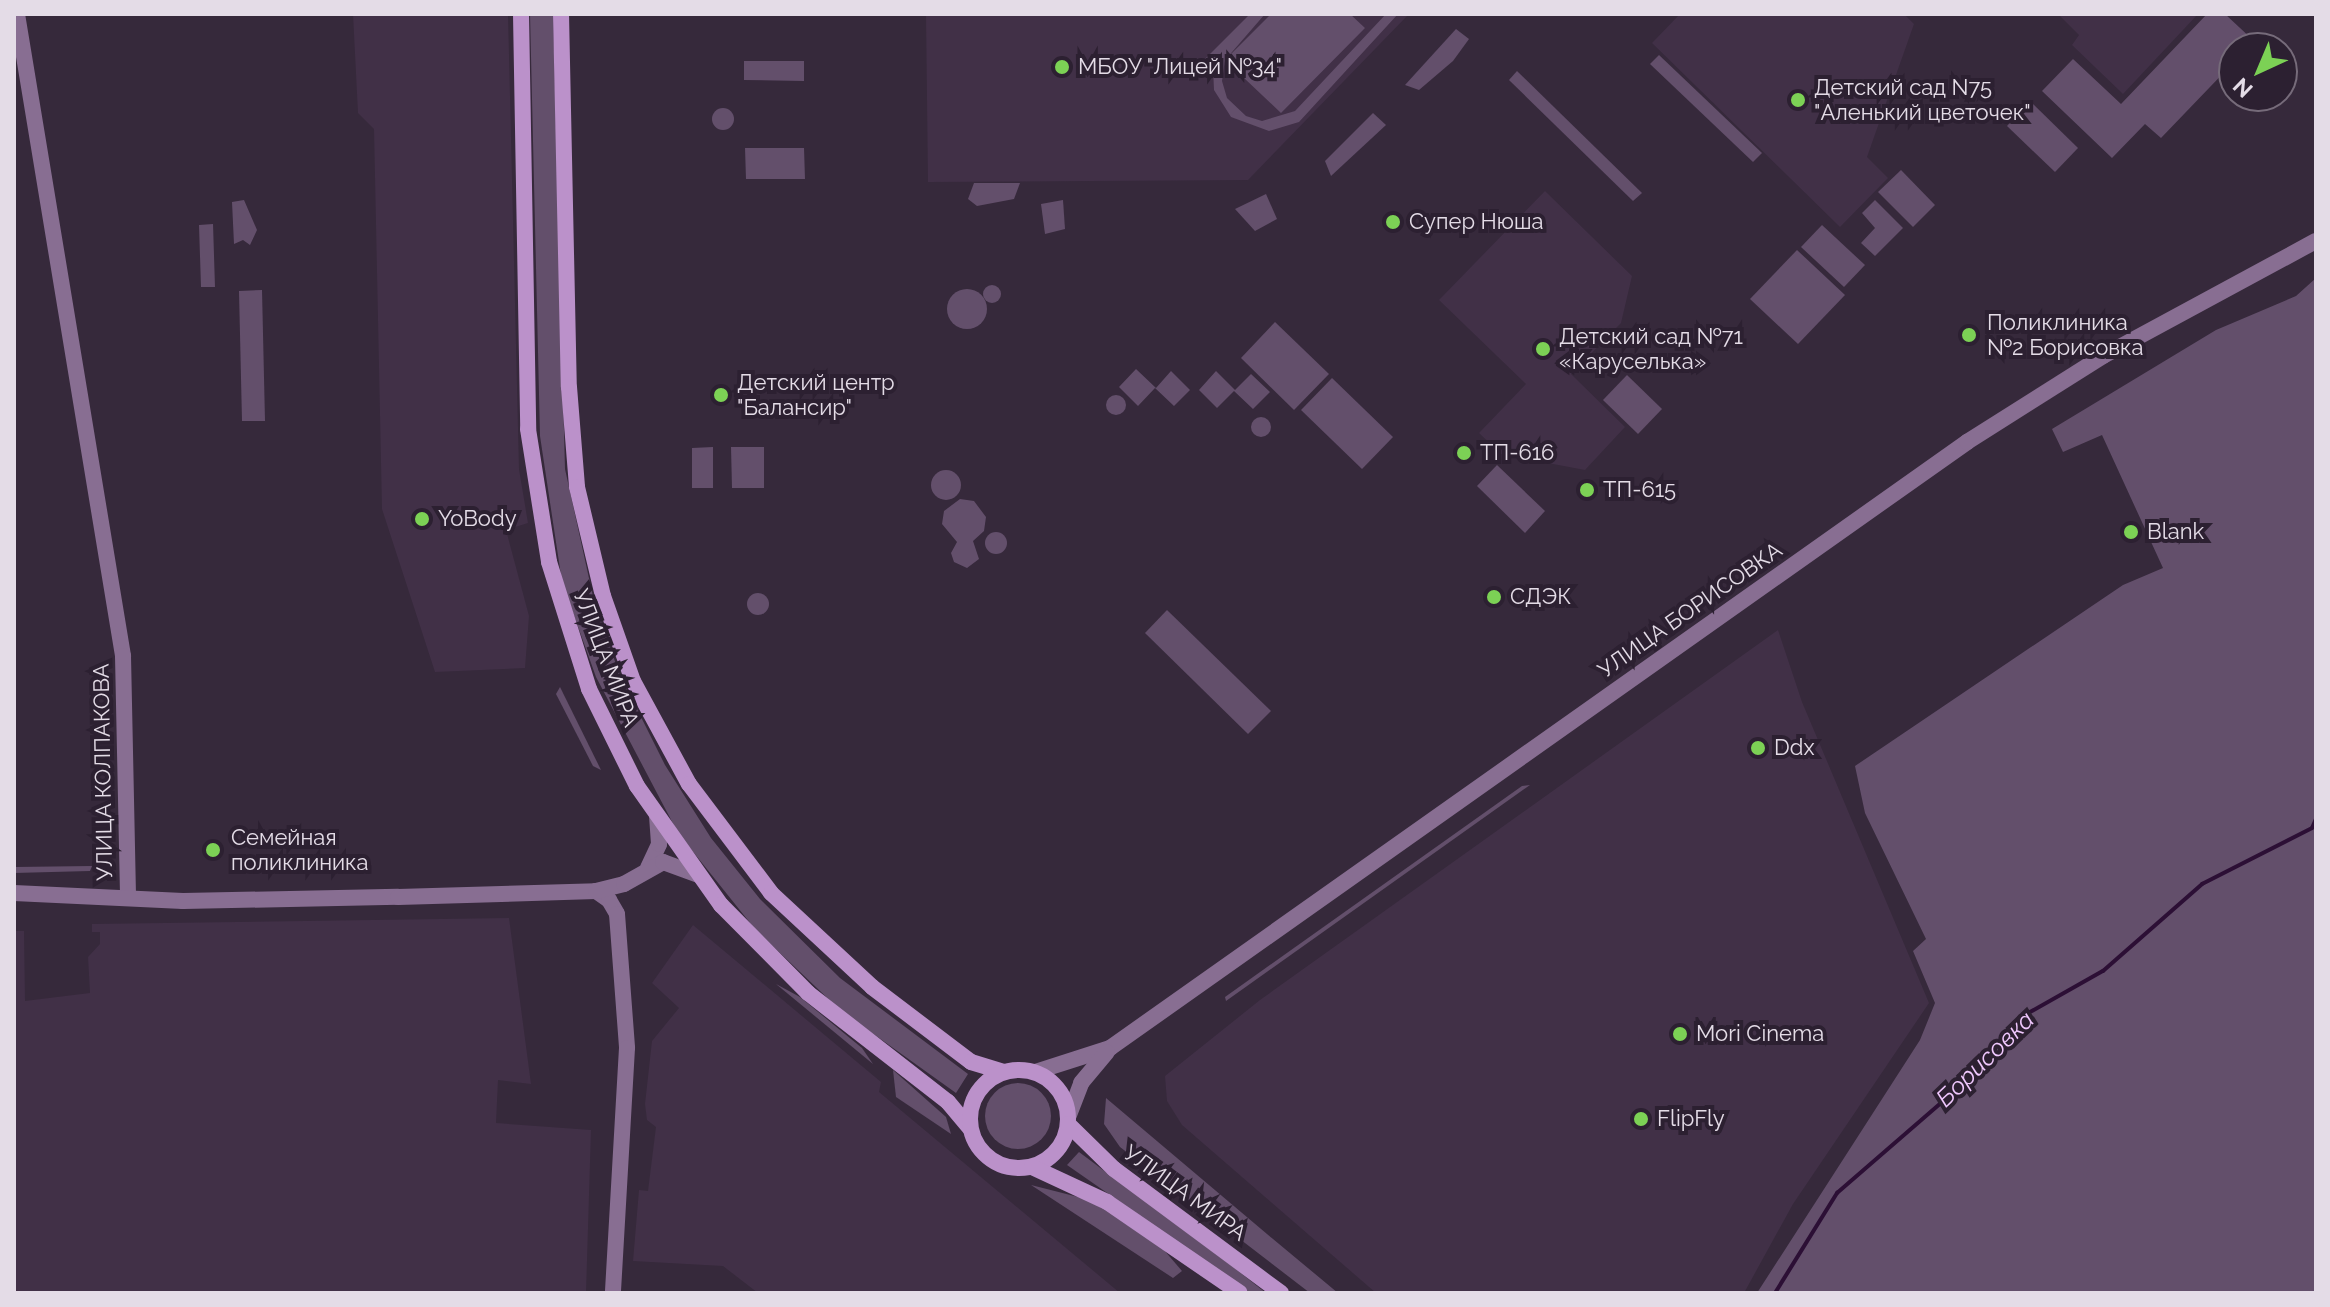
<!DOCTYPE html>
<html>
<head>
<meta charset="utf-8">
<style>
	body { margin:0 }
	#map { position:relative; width:2330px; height:1307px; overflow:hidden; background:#36293b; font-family:Raleway,sans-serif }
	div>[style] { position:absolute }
	.built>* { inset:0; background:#413047 }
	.green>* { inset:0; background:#634f6b }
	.round { border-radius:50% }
	.stream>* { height:4px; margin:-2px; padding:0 2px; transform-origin:2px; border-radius:2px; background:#2c0f35 }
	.tertiary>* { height:16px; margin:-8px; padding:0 8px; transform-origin:8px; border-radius:8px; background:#886e92 }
	.secondary>* { height:16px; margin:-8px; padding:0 8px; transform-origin:8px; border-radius:8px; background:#bb91ca }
	.secondary>.ring { margin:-8px; padding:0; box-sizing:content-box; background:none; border:16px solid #bb91ca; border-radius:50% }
	.dots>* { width:22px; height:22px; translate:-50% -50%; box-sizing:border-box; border:4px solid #2c2031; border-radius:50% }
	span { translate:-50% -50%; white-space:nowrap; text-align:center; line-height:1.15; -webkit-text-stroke:8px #2c2031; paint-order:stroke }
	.poi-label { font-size:22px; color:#e4dce7 }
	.left { translate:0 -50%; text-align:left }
	.street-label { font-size:22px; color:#e4dce7 }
	.water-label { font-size:24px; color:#f0c8fe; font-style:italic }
	.frame { position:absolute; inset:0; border:16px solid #e4dce7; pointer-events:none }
	.north { position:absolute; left:2218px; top:32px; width:80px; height:80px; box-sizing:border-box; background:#2c2031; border:2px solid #766b7a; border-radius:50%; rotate:224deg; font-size:22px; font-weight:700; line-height:32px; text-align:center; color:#e4dce7 }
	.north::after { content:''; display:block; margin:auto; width:28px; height:36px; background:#7cd155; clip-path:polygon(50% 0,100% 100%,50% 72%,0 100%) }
</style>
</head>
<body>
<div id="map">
	<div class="built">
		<i style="clip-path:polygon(353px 14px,508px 14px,519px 469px,528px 523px,506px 530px,529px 616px,525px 668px,435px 672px,382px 509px,374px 129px,358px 113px)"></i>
		<i style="clip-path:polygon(926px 14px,1409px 14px,1248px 180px,928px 182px)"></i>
		<i style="clip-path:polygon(1680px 14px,1904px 14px,1914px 24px,1867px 157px,1888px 178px,1840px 227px,1652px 43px)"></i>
		<i style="clip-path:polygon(2058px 14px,2198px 14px,2123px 94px,2072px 45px,2079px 35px)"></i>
		<i style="clip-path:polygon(1545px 191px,1632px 276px,1621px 323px,1571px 374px,1625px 427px,1585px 470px,1501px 454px,1479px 433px,1526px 384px,1439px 300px)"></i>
		<i style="clip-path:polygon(1778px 630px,1802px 702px,1929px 1003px,1793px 1204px,1744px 1293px,1376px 1293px,1182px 1125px,1167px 1101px,1165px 1076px,1260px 1000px)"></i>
		<i style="clip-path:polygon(509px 918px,531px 1084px,498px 1080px,496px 1123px,591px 1130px,586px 1293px,14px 1293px,14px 931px,24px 931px,25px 1001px,90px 993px,88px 957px,100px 944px,100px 932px,92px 932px,92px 924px)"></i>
		<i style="clip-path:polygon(693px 925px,881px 1082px,879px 1092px,1120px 1293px,758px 1293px,723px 1266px,633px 1261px,639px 1190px,648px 1191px,656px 1127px,647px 1120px,645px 1104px,652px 1041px,679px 1008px,652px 983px)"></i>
	</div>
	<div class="green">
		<i style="clip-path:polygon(530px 14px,553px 14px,565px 469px,594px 601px,619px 673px,665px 765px,711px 838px,760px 899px,840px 978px,968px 1074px,956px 1093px,840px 1010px,755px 929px,678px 833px,596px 677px,562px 582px,540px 436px)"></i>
		<i style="clip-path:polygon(1250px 14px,1265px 14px,1226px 59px,1271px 14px,1350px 14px,1365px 28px,1281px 113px,1225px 60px,1222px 81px,1227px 98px,1246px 116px,1262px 121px,1295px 111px,1386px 14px,1398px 14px,1299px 122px,1269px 131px,1231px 117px,1214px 90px,1213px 68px,1208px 72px,1200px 64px)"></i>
		<i style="clip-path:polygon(2207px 14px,2225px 14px,2254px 41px,2247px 48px,2234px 48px,2234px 62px,2161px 138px,2145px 124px,2112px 158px,2042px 91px,2073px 59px,2121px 104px)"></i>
		<i style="clip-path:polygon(1456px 29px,1469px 39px,1453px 61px,1419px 90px,1405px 85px)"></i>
		<i style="clip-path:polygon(1659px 55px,1762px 153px,1753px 162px,1650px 64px)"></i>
		<i style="clip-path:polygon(744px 61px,804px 61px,804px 81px,744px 80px)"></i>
		<i style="clip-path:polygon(1517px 71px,1642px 193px,1633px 201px,1509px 80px)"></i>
		<i style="clip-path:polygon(2030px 101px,2078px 148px,2055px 172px,2007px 126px)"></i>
		<i class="round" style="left:712px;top:108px;width:22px;height:22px"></i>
		<i style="clip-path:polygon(1373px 113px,1386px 125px,1331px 176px,1325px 161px)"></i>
		<i style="clip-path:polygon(745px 148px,804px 148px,805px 179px,746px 179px)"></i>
		<i style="clip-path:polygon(1901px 170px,1935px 205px,1913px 227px,1878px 192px)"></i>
		<i style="clip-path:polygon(974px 183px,1020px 183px,1014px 199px,977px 206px,968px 199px)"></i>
		<i style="clip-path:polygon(1266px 194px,1277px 219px,1255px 231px,1235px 209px)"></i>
		<i style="clip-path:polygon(244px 200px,257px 230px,250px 245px,243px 240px,234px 244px,232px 202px)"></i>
		<i style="clip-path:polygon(1063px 200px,1065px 229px,1045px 234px,1041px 204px)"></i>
		<i style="clip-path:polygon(1875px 200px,1903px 228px,1875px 256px,1861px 243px,1875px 228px,1862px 213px)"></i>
		<i style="clip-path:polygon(213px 224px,215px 287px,201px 287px,199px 225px)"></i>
		<i style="clip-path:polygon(1822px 225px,1865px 265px,1844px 287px,1801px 247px)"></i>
		<i style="clip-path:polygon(1797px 250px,1845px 295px,1798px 344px,1750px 299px)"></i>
		<i style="clip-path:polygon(2316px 278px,2316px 1293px,1757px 1293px,1920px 1040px,1935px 1003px,1913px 951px,1926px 939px,1865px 813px,1855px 766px,2123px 585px,2163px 568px,2102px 435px,2063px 452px,2052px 429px,2216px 330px,2296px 296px)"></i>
		<i class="round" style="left:983px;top:285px;width:18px;height:18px"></i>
		<i class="round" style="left:947px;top:289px;width:40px;height:40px"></i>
		<i style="clip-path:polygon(262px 290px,265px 421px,242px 421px,239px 291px)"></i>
		<i style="clip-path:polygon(1275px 322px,1329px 374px,1294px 410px,1241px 358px)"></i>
		<i style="clip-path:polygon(1136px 369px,1156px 388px,1171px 371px,1190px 390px,1174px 406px,1155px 388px,1138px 406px,1119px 387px)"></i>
		<i style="clip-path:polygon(1216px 371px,1235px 390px,1251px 374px,1270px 392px,1253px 409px,1234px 391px,1217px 408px,1199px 390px)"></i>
		<i style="clip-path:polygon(1627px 375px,1662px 409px,1638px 434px,1603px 400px)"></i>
		<i style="clip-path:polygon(1332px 378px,1393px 437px,1362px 469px,1301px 410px)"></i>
		<i class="round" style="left:1106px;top:395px;width:20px;height:20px"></i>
		<i class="round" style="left:1251px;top:417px;width:20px;height:20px"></i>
		<i style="clip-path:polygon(713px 447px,713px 488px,692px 488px,692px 448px)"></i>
		<i style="clip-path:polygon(731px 447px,764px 447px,764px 488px,732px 488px)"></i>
		<i style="clip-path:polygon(1497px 465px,1545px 511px,1525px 533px,1477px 486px)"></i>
		<i class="round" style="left:931px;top:470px;width:30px;height:30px"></i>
		<i style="clip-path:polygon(960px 499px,974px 501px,986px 517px,984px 531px,973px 541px,979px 559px,967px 568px,954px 562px,951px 553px,957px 542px,942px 524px,944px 511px)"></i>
		<i class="round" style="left:985px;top:532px;width:22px;height:22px"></i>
		<i class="round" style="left:747px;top:593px;width:22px;height:22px"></i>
		<i style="clip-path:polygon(1167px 610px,1271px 711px,1248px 734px,1145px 633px)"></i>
		<i style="clip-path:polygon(560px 687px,601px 770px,593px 766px,556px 694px)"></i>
		<i style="clip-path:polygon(1530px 785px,1226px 1001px,1225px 997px,1522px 786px)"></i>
		<i style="clip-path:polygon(92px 866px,90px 871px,14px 873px,14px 867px)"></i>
		<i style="clip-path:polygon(776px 984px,800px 997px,862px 1048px,873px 1064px)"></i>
		<i style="clip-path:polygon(893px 1070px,946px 1117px,951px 1134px,896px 1097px)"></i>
		<i class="round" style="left:985px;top:1083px;width:66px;height:66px"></i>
		<i style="clip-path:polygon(1106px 1098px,1267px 1234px,1338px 1293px,1310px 1293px,1120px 1147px,1104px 1124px)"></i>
		<i style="clip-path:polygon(1079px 1152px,1233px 1267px,1266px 1293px,1251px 1293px,1067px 1165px)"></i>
		<i style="clip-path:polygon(1031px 1185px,1090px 1200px,1164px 1250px,1182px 1271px,1173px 1278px)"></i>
	</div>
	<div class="stream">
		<i style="left:1775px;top:1293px;width:118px;rotate:-58.2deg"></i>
		<i style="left:1837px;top:1193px;width:168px;rotate:-40.9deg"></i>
		<i style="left:1964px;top:1083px;width:89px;rotate:-48.6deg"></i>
		<i style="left:2023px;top:1016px;width:92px;rotate:-29.4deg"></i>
		<i style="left:2103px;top:971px;width:132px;rotate:-41.3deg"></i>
		<i style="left:2202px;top:884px;width:123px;rotate:-27deg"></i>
		<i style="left:2312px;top:828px;width:10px;rotate:-66deg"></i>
	</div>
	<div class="tertiary">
		<i style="left:17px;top:14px;width:651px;rotate:80.62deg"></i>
		<i style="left:123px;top:656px;width:241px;rotate:88.8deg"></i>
		<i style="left:648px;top:868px;width:26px;rotate:-65deg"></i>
		<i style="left:659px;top:844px;width:28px;rotate:-94deg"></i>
		<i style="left:596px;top:891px;width:16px;rotate:35deg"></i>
		<i style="left:609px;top:900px;width:16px;rotate:60deg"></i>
		<i style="left:617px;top:914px;width:134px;rotate:85.7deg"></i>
		<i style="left:627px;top:1048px;width:245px;rotate:93.3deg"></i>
		<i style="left:14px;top:893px;width:169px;rotate:2.7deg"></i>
		<i style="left:183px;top:901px;width:215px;rotate:-1.1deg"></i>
		<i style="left:398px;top:897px;width:198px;rotate:-1.7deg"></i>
		<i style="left:596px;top:891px;width:29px;rotate:-14deg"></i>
		<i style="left:624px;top:884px;width:45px;rotate:-29.4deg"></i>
		<i style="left:663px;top:862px;width:37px;rotate:20deg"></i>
		<i style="left:1035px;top:1072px;width:79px;rotate:-17.7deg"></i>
		<i style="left:1110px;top:1048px;width:1050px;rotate:-35.26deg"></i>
		<i style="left:1967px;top:442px;width:161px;rotate:-32.3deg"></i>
		<i style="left:2103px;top:356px;width:242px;rotate:-28.4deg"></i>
		<i style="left:1069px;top:1115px;width:34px;rotate:-69deg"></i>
		<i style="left:1081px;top:1083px;width:40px;rotate:-50deg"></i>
	</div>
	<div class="secondary">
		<i style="left:521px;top:14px;width:415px;rotate:89deg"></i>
		<i style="left:528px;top:429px;width:135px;rotate:81deg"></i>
		<i style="left:549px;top:562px;width:133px;rotate:72.5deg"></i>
		<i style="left:589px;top:689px;width:108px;rotate:63.7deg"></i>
		<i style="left:637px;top:786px;width:146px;rotate:54.8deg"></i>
		<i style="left:721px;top:905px;width:124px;rotate:45.3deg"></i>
		<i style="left:808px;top:993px;width:177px;rotate:37.9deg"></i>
		<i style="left:948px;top:1102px;width:34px;rotate:50deg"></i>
		<i style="left:561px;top:14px;width:373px;rotate:88.8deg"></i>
		<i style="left:569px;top:387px;width:100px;rotate:85.4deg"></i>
		<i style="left:577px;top:487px;width:112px;rotate:76.6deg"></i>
		<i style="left:603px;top:596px;width:90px;rotate:70.6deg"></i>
		<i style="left:633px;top:681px;width:117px;rotate:61.5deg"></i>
		<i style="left:689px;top:784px;width:136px;rotate:53deg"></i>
		<i style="left:771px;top:893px;width:138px;rotate:42.9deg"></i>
		<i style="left:872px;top:987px;width:124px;rotate:37.1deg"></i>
		<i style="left:971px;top:1062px;width:34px;rotate:17deg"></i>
		<i class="ring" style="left:970px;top:1070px;width:82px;height:82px"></i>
		<i style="left:1068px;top:1124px;width:64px;rotate:44.4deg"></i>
		<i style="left:1114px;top:1169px;width:208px;rotate:36.6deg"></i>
		<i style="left:1032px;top:1167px;width:83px;rotate:25deg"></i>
		<i style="left:1107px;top:1202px;width:161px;rotate:34.4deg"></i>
	</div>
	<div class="dots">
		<i style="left:1062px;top:67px;background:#7cd155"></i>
		<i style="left:1798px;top:100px;background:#7cd155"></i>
		<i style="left:1393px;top:222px;background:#7cd155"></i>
		<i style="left:1969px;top:335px;background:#7cd155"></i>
		<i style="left:1543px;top:349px;background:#7cd155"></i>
		<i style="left:721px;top:395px;background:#7cd155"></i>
		<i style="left:1464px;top:453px;background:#7cd155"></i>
		<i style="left:1587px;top:490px;background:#7cd155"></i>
		<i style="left:422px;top:519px;background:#7cd155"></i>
		<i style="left:2131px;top:532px;background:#7cd155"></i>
		<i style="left:1494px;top:597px;background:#7cd155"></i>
		<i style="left:1758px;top:748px;background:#7cd155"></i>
		<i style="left:213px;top:850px;background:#7cd155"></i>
		<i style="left:1680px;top:1034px;background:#7cd155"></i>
		<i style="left:1641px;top:1119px;background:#7cd155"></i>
	</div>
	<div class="poi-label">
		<span class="left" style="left:1078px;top:67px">МБОУ "Лицей №34"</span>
		<span class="left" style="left:1814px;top:100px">Детский сад N75<br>"Аленький цветочек"</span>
		<span class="left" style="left:1409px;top:222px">Супер Нюша</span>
		<span class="left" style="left:1987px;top:335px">Поликлиника<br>№2 Борисовка</span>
		<span class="left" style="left:1559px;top:349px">Детский сад №71<br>«Каруселька»</span>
		<span class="left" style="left:737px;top:395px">Детский центр<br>"Балансир"</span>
		<span class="left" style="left:1480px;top:453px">ТП-616</span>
		<span class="left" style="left:1603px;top:490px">ТП-615</span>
		<span class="left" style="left:438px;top:519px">YoBody</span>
		<span class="left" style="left:2147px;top:532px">Blank</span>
		<span class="left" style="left:1510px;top:597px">СДЭК</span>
		<span class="left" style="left:1774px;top:748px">Ddx</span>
		<span class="left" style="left:231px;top:850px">Семейная<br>поликлиника</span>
		<span class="left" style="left:1696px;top:1034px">Mori Cinema</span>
		<span class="left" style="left:1657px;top:1119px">FlipFly</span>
	</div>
	<div class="street-label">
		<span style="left:1690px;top:610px;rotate:-35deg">УЛИЦА БОРИСОВКА</span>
		<span style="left:606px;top:658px;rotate:69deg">УЛИЦА МИРА</span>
		<span style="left:103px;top:772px;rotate:-91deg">УЛИЦА КОЛПАКОВА</span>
		<span style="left:1185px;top:1193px;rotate:36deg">УЛИЦА МИРА</span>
	</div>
	<div class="water-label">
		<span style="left:1985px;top:1059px;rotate:-44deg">Борисовка</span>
	</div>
	<div class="frame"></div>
	<div class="north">N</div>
</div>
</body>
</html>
